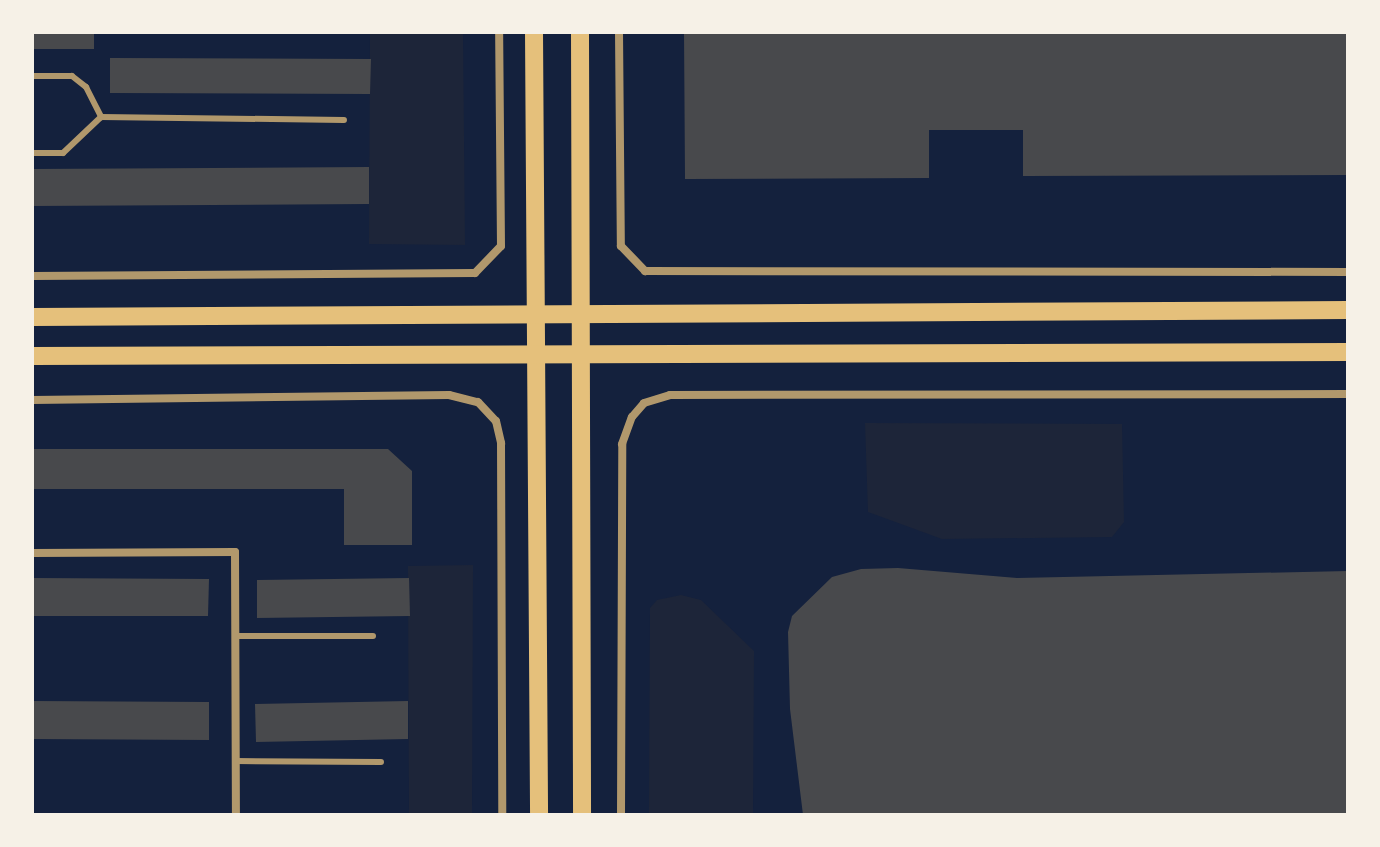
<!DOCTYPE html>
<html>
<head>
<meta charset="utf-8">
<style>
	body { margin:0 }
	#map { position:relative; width:1380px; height:847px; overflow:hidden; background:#14213d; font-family:"IBM Plex Sans",sans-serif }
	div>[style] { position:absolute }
	.green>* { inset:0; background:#1d2539 }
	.building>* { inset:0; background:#48494c }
	.service>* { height:6px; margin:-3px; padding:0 3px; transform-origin:3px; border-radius:3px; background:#b1986c }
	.minor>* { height:8px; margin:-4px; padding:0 4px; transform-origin:4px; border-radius:4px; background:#b1986c }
	.primary>* { height:18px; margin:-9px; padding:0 9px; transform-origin:9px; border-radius:9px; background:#e5c07b }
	span { translate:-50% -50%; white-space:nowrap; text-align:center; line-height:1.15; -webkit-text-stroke:7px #f6f1e7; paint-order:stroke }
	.frame { position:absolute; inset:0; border:34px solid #f6f1e7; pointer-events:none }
</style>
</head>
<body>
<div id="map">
	<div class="green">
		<i style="clip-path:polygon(370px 32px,463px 32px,465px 245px,369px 244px)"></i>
		<i style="clip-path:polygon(865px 423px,1122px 424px,1124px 522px,1112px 537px,942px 539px,868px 512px)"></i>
		<i style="clip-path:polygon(473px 565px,472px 815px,409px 815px,408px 566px)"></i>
		<i style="clip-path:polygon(681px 595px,701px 600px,754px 651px,753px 815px,649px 815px,650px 608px,657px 600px)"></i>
	</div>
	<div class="building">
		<i style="clip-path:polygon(32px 32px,94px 32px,94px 49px,32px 49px)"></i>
		<i style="clip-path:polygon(684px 32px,1348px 32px,1348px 175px,1023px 176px,1023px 130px,929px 130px,929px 178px,685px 179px)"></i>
		<i style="clip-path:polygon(110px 58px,371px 59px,370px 94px,110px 93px)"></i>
		<i style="clip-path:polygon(369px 167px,369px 204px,32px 206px,32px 169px)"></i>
		<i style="clip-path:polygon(32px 449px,388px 449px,412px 471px,412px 545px,344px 545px,344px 489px,32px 489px)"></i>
		<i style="clip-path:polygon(898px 568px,1017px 578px,1348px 571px,1348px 815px,803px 815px,790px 709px,788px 632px,792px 616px,832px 577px,861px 569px)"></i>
		<i style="clip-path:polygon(32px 578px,209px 579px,208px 616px,32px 616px)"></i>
		<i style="clip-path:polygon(409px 578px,410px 616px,257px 618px,257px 580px)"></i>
		<i style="clip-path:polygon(32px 701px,209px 702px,209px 740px,32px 739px)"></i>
		<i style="clip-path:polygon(408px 701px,408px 739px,256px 742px,255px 704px)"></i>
	</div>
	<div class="service">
		<i style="left:32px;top:76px;width:40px"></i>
		<i style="left:72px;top:76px;width:18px;rotate:38deg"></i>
		<i style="left:86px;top:87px;width:34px;rotate:63deg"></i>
		<i style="left:101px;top:117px;width:243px;rotate:0.7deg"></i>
		<i style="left:32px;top:153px;width:31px"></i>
		<i style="left:63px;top:153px;width:52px;rotate:-43.5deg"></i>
		<i style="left:235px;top:636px;width:138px"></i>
		<i style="left:236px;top:761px;width:145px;rotate:0.4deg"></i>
	</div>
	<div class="minor">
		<i style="left:619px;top:32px;width:214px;rotate:89.5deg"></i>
		<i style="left:621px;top:246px;width:35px;rotate:46deg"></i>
		<i style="left:645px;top:271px;width:703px;rotate:0.08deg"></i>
		<i style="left:32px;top:276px;width:443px;rotate:-0.4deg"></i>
		<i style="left:475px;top:273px;width:37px;rotate:-46deg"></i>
		<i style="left:501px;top:246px;width:214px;rotate:-90.5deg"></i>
		<i style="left:32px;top:400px;width:417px;rotate:-0.7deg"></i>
		<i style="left:449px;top:395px;width:30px;rotate:14deg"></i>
		<i style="left:478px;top:402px;width:26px;rotate:47deg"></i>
		<i style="left:496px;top:421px;width:23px;rotate:77deg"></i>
		<i style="left:501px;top:443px;width:372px;rotate:89.8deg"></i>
		<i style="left:32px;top:553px;width:203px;rotate:-0.3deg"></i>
		<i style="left:235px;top:552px;width:263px;rotate:89.8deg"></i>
		<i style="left:621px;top:815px;width:371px;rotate:-89.8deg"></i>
		<i style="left:622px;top:444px;width:29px;rotate:-70deg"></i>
		<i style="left:632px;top:417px;width:18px;rotate:-49deg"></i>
		<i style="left:644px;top:403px;width:27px;rotate:-17deg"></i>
		<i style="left:670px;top:395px;width:678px;rotate:-0.08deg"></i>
	</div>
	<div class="primary">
		<i style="left:534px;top:32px;width:783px;rotate:89.63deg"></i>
		<i style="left:580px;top:32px;width:783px;rotate:89.85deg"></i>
		<i style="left:32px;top:317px;width:1316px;rotate:-0.3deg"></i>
		<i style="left:32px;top:356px;width:1316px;rotate:-0.17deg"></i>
	</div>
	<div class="frame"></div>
</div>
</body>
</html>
